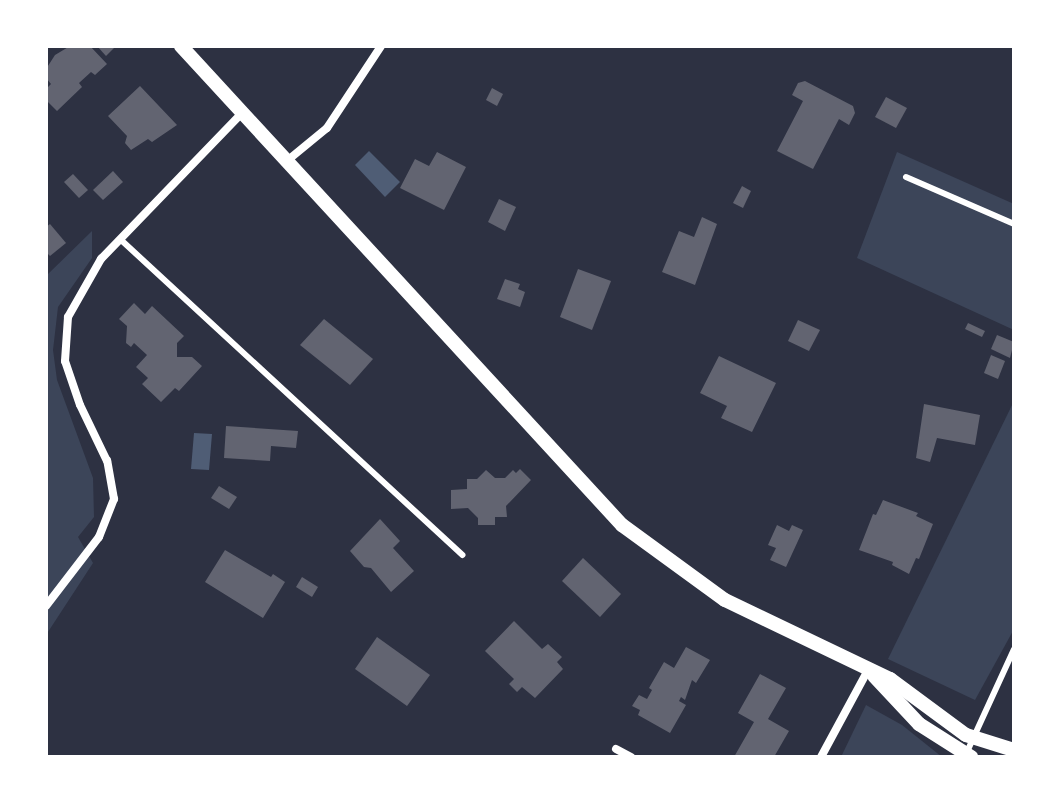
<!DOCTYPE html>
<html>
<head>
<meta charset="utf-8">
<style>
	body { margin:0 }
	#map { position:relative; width:1060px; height:803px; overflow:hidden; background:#2d3142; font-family:"Sofia Sans Condensed",sans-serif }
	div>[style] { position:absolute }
	.green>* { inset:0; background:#3c4559 }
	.water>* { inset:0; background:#4f5d75 }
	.building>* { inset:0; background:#626471 }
	.service>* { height:6px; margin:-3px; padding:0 3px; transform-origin:3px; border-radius:3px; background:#fff }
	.minor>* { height:8px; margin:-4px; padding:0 4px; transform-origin:4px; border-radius:4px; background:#fff }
	.tertiary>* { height:14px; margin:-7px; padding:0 7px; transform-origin:7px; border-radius:7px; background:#fff }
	span { translate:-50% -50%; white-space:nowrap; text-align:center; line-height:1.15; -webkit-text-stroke:8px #fff; paint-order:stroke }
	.frame { position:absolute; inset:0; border:48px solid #fff; pointer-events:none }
</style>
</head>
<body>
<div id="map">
	<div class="green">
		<i style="clip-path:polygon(897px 152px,1014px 204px,1014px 330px,857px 258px)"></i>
		<i style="clip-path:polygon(92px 231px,92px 258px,58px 307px,53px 350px,57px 380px,93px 478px,94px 517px,78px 537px,93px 563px,46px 635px,46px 276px)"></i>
		<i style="clip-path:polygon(1014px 401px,1014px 629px,975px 700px,888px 659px)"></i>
		<i style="clip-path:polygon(866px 705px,902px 725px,942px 757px,841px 757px)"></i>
	</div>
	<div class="water">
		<i style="clip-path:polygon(369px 151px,400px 182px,385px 197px,355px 165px)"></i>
		<i style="clip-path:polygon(194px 433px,212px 434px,209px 470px,191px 469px)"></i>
	</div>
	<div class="building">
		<i style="clip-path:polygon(70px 46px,90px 46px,107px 64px,95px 75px,91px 72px,79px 83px,82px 87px,57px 111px,46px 100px,46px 89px,51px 84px,46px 78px,46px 69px,55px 55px)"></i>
		<i style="clip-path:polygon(97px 46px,116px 46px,106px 56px)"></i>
		<i style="clip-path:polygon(805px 81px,853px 106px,855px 113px,849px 125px,839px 119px,813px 169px,777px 151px,803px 101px,792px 95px,798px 83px)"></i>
		<i style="clip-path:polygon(140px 86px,177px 125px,152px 142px,148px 139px,131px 150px,125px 143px,127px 136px,108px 116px)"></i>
		<i style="clip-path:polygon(492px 88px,503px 94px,497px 106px,486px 100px)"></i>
		<i style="clip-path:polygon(886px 97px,907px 108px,896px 128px,875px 117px)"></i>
		<i style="clip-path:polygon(437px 152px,466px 167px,444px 210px,400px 188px,415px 159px,429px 166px)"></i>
		<i style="clip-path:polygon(113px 171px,123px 182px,103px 200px,93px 190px)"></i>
		<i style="clip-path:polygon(73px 174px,88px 190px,79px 198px,64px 182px)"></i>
		<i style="clip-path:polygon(742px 186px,751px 191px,743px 208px,733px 203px)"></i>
		<i style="clip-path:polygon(499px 199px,516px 207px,505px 231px,488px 222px)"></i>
		<i style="clip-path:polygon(702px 217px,717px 224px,695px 285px,662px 272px,679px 231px,694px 237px)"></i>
		<i style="clip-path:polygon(50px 224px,66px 243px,50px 256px,46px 252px,46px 227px)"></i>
		<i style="clip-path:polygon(578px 269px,611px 281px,592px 330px,560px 317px)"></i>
		<i style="clip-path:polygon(505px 279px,520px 284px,518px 289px,525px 292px,520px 307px,497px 299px)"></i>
		<i style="clip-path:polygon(134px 303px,145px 314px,152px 306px,184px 336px,177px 343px,177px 357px,192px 357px,202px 366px,179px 391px,175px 388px,161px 402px,142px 384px,148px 378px,136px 367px,147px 355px,134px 343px,131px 347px,126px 343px,127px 326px,119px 319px)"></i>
		<i style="clip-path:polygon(324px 319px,373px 359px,350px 385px,300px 345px)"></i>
		<i style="clip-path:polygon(798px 320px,820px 330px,809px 351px,788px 341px)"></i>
		<i style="clip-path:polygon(968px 323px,985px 331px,982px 337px,965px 329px)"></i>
		<i style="clip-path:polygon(997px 335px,1014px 342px,1010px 358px,991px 349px)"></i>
		<i style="clip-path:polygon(991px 355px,1005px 361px,998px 379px,984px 373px)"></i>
		<i style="clip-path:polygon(719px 356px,776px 383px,752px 432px,721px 418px,727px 406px,700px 393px)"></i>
		<i style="clip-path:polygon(924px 404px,980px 415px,975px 445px,937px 438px,930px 462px,916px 458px)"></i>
		<i style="clip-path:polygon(226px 426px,298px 431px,296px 448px,271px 446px,270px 461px,224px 458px)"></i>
		<i style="clip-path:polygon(520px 469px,531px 480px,506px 506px,507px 517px,495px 517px,495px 525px,478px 525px,478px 518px,468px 508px,451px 509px,451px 490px,467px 489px,467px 479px,477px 479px,486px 470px,495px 478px,505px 478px,513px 470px,516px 473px)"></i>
		<i style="clip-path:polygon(219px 486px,237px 497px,229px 509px,211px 498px)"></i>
		<i style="clip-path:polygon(883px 500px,918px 513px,916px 516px,933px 524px,919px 559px,916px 558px,909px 574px,892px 565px,893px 562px,859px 550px,873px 514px,876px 515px)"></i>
		<i style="clip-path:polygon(380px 519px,400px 541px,393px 548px,414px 571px,391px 592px,371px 568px,364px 567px,350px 551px)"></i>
		<i style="clip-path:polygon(777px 525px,789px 531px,792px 525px,803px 530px,786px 567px,770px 560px,776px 548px,768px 545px)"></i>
		<i style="clip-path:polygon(225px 550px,271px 577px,273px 574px,285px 582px,263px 618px,205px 582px)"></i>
		<i style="clip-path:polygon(583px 558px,621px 594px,600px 617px,562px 581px)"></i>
		<i style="clip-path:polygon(302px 577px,318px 587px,312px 597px,296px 587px)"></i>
		<i style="clip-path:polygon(514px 621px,542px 649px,548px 644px,562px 657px,557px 662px,563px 669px,535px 698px,522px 687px,517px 692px,509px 684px,514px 679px,485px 651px)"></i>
		<i style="clip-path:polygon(377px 637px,430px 675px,407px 706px,355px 669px)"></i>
		<i style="clip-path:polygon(686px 647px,710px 660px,696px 683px,692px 680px,685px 700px,681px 697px,679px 701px,686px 705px,670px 733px,638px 715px,640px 710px,632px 706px,639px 695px,647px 699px,652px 690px,649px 688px,664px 662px,674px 668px)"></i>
		<i style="clip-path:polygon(760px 674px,786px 688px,768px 719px,789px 731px,774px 757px,734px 757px,754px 722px,738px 713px)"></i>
	</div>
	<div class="service">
		<i style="left:906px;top:177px;width:118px;rotate:23.5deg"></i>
		<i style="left:120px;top:239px;width:466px;rotate:42.7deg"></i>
		<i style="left:966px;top:754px;width:115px;rotate:-65.4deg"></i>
	</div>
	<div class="minor">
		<i style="left:288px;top:160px;width:50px;rotate:-39.4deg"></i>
		<i style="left:327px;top:128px;width:98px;rotate:-56.6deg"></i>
		<i style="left:46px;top:606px;width:87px;rotate:-52.5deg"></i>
		<i style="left:99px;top:537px;width:41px;rotate:-68.5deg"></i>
		<i style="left:114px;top:499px;width:39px;rotate:-100deg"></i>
		<i style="left:107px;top:461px;width:62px;rotate:-115.7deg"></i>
		<i style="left:80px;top:405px;width:46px;rotate:-108.8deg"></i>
		<i style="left:65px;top:361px;width:44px;rotate:-86.1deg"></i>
		<i style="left:68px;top:317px;width:67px;rotate:-60.4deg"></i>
		<i style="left:101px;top:259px;width:204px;rotate:-46deg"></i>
		<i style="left:616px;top:749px;width:17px;rotate:28deg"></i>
		<i style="left:821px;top:757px;width:99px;rotate:-61.6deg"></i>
	</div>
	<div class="tertiary">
		<i style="left:181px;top:46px;width:651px;rotate:47.37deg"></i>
		<i style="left:622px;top:525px;width:127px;rotate:36.1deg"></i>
		<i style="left:725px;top:600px;width:183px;rotate:25.6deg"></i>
		<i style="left:890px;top:679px;width:94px;rotate:36.4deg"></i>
		<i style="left:966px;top:735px;width:50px;rotate:17.4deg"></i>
		<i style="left:874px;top:676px;width:66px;rotate:46.8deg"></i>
		<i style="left:919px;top:724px;width:62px;rotate:32.4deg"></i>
	</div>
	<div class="frame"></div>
</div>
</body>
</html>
